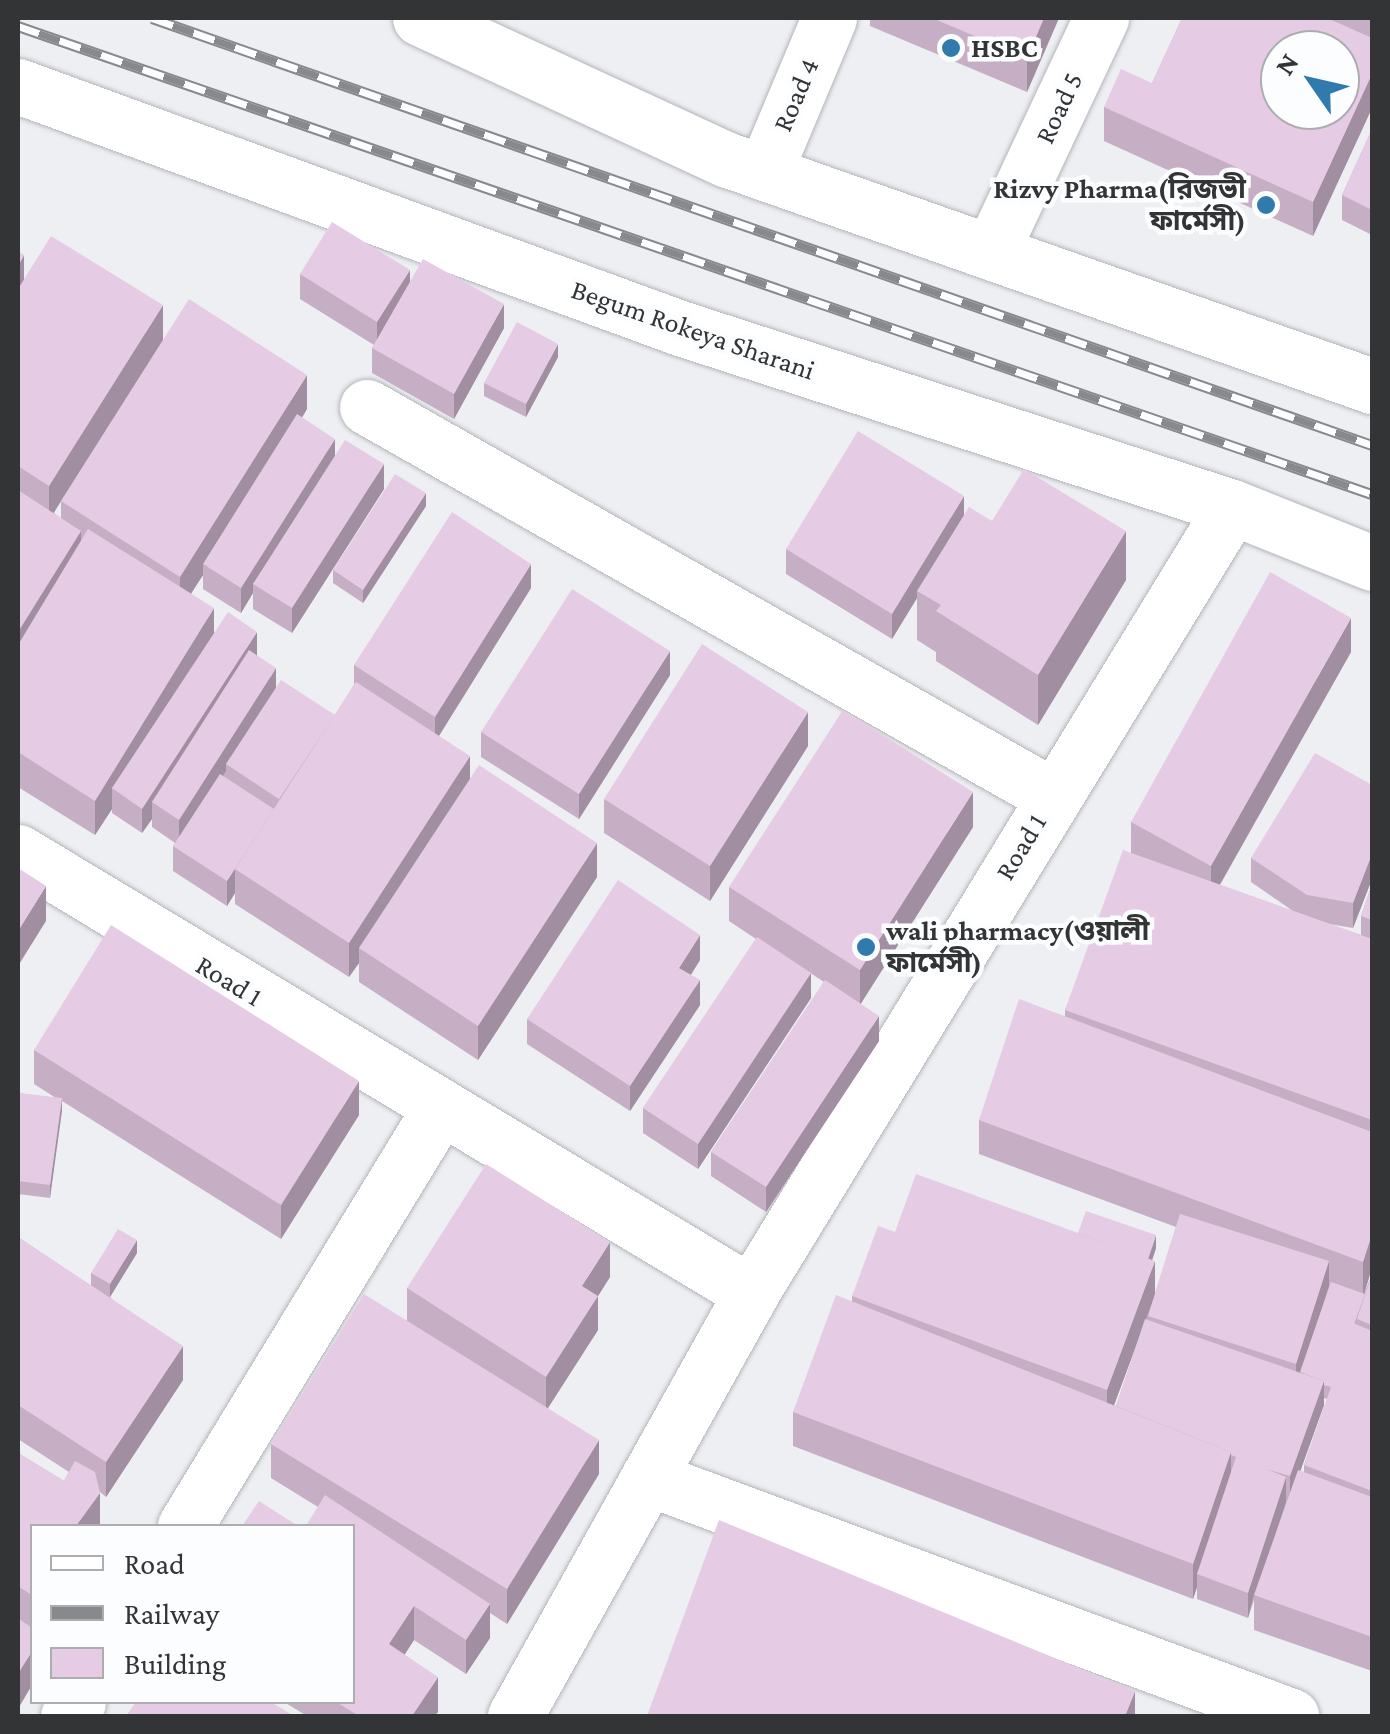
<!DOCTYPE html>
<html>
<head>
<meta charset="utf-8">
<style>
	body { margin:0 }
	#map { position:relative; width:1390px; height:1734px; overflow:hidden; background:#edeff3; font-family:"Crimson Pro","Noto Sans Bengali",serif }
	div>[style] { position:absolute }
	.roads { filter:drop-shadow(0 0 2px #b3b5b9) drop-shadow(0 0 2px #b3b5b9) }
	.street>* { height:55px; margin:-27.5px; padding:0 27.5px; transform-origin:27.5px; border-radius:27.5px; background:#fff }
	.primary>* { height:55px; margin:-27.5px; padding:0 27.5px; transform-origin:27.5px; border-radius:27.5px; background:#fff }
	.rail>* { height:11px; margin-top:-5.5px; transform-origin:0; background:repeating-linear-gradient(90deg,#fbfdff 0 22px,#88898c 0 44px); box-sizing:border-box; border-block:2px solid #88898c }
	.wall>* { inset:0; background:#c6afc4 }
	.shaded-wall>* { inset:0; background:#a18ea0 }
	.building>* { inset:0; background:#e6cbe4 }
	.dots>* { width:28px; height:28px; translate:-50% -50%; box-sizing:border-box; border:5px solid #fbfdff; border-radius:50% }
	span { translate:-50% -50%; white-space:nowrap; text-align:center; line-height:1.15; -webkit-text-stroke:9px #fbfdff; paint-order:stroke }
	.poi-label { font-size:28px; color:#333435; font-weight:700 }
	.left { translate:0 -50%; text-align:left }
	.right { translate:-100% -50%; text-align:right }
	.street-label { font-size:28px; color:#333435 }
	.frame { position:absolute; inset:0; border:20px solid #333435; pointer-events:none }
	.legend { position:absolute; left:30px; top:1524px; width:325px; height:180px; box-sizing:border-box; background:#fbfdff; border:2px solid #abadae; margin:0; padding:12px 18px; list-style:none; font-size:30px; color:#333435 }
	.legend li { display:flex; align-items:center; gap:20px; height:50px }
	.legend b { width:50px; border:2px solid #abadae }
	.north { position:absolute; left:1260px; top:30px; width:100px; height:100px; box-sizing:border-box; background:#fbfdff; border:2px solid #abadae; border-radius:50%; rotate:304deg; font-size:28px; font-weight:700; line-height:40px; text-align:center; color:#333435 }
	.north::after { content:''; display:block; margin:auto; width:35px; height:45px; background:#307aae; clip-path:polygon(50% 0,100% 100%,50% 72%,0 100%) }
</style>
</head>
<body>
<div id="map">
	<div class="roads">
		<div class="street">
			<i style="left:764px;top:173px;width:168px;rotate:-67.2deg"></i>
			<i style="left:991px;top:252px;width:259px;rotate:-64.8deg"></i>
			<i style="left:367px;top:407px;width:789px;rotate:29.56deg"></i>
			<i style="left:18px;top:852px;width:855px;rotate:31.03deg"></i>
			<i style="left:648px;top:1478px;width:686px;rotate:20.31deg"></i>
			<i style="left:185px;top:1526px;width:489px;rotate:-58.6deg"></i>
			<i style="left:68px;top:1716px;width:17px;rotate:-54deg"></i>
			<i style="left:515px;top:1716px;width:484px;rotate:-60.8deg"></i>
			<i style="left:751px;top:1293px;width:921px;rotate:-58.54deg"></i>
		</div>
		<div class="primary">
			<i style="left:420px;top:18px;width:339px;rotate:24.8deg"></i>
			<i style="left:728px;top:160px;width:683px;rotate:19.34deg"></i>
			<i style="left:18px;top:86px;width:705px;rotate:20.08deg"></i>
			<i style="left:680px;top:328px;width:580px;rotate:17.97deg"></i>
			<i style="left:1232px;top:507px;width:151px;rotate:21.8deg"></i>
		</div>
	</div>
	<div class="rail">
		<i style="left:152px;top:18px;width:1293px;rotate:19.29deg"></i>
		<i style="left:18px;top:26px;width:1433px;rotate:19.07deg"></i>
	</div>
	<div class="wall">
		<i style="clip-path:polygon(870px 18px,1059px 18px,1027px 92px,870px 26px)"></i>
		<i style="clip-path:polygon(1182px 18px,1372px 18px,1372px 108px,1313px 236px,1104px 141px,1104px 107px,1152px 83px)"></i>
		<i style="clip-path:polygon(1372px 129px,1372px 235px,1342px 220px,1342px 195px)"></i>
		<i style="clip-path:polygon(evenodd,18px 251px,24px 279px,163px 340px,307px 409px,302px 418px,335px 456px,384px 489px,292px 633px,253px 609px,253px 593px,241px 613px,203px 589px,203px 575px,191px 593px,214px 632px,257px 655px,276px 687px,335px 715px,354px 685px,354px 665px,531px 588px,439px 736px,470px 779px,597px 877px,478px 1060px,359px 982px,359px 963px,349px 977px,235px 904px,235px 893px,227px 906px,173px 871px,173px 846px,175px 843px,152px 827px,152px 819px,142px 833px,112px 813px,112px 809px,95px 835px,18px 787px,18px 251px,61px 501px,61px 518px,54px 513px,61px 501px)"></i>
		<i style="clip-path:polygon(300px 274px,410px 282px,504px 328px,454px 419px,372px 373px,372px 348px,374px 345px,300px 299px)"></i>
		<i style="clip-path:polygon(558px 357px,526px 417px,484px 396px,484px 383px)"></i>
		<i style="clip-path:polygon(426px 506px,363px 603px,333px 583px,333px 570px)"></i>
		<i style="clip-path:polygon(964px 515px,992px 521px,1126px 580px,1038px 725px,936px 661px,936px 652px,917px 640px,917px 598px,892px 639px,786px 574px,786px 549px)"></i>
		<i style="clip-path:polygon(evenodd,1351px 652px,1220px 885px,1293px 911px,1251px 882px,1251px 858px,1372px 785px,1372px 879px,1353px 928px,1329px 924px,1361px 935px,1361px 916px,1372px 884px,1372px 1268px,1364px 1294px,1372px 1274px,1372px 1671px,1254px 1630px,1254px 1600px,1248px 1618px,1197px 1599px,1197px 1587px,1193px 1599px,793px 1446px,793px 1412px,852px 1301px,852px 1296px,895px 1232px,1078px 1233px,1156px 1248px,1152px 1260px,1155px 1294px,1176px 1227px,979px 1154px,979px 1120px,1065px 1017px,1065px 1010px,1131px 853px,1131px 822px,1351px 652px,1142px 1330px,1116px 1406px,1114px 1405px,1142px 1330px,1351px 652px,1324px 1398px,1327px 1399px,1304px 1465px,1304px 1472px,1300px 1471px,1324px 1405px,1324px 1398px)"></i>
		<i style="clip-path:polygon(670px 675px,579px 819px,481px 757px,481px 732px)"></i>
		<i style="clip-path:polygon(808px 746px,710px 901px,604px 833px,604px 799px)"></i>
		<i style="clip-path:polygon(973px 827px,860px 1004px,879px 1041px,766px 1212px,711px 1176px,711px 1152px,824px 982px,809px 972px,811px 998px,698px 1169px,643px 1133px,643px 1108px,756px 939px,729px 921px,729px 887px)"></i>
		<i style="clip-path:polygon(700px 960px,691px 975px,700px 1005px,630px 1111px,527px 1044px,527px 1019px)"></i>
		<i style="clip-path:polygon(34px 1050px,359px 1115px,281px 1239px,62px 1101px,50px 1198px,18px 1194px,18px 1093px,56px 1098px,34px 1084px)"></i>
		<i style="clip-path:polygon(18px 1237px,91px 1286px,91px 1273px,137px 1253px,110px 1297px,183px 1380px,106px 1497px,100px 1492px,100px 1526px,32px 1526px,32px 1624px,18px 1709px,18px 1453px,64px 1481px,69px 1472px,18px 1439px)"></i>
		<i style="clip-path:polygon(610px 1277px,598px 1296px,598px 1330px,548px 1408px,599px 1474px,507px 1624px,490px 1613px,490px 1638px,466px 1674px,414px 1640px,404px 1655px,438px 1712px,434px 1716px,307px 1716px,284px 1702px,352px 1702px,318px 1507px,271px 1478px,271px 1444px,407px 1320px,407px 1288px)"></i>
	</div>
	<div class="shaded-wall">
		<i style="clip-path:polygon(1044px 18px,1059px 18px,1027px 92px,1027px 58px)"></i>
		<i style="clip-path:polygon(1372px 74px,1372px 108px,1313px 236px,1313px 202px)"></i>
		<i style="clip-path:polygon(24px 255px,24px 290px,18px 300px,18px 266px)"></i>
		<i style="clip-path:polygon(410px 270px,410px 294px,377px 347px,377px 322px)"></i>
		<i style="clip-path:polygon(504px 304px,504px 328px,454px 419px,454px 394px)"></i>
		<i style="clip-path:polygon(163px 305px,163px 340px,49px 520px,49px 486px)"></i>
		<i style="clip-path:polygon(558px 344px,558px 357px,526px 417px,526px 404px)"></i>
		<i style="clip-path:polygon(307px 375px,307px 409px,207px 567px,203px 564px,203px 575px,180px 611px,180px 577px)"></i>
		<i style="clip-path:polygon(335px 439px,335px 464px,253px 584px,253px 593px,241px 613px,241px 588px)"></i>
		<i style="clip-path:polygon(384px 464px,384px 489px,292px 633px,292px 608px)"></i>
		<i style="clip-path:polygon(426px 493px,426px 506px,363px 603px,363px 590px)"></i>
		<i style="clip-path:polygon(964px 496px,964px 521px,917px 591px,917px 598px,892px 639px,892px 614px)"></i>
		<i style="clip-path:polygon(81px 531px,81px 565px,18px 666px,18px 632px)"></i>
		<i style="clip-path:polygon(1126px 531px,1126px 580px,1038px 725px,1038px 675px)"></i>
		<i style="clip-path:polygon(531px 564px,531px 588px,435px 742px,435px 717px)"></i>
		<i style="clip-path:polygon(214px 608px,214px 642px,112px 788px,112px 809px,95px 835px,95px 801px)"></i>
		<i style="clip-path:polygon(1351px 618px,1351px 652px,1211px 900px,1211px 866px)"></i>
		<i style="clip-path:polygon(257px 632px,257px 657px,152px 802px,152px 819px,142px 833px,142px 809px)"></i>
		<i style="clip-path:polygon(670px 651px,670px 675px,579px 819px,579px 794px)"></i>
		<i style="clip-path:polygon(276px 668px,276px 692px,226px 764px,226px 771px,179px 845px,179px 820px)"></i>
		<i style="clip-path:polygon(808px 712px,808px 746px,710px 901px,710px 866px)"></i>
		<i style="clip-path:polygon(470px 756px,470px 790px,359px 948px,359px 963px,349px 977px,349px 943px)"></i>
		<i style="clip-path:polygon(973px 792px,973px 827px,860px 1005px,860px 970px)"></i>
		<i style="clip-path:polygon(274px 809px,235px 869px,235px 893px,227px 906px,227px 881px)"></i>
		<i style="clip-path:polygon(597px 843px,597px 877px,478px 1060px,478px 1026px)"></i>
		<i style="clip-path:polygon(1372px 854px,1372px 879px,1353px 928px,1353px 903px)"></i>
		<i style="clip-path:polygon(46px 886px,46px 921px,18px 966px,18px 931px)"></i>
		<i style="clip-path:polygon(700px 935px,700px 960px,679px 993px,679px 968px)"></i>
		<i style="clip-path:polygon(811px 973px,811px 998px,698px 1169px,698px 1144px)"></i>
		<i style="clip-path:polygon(700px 980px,700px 1005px,630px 1111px,630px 1086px)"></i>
		<i style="clip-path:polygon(879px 1016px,879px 1041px,766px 1212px,766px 1187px)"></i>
		<i style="clip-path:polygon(359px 1081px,359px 1115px,281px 1239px,281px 1205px)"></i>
		<i style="clip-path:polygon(62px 1098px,62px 1111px,50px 1198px,50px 1185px)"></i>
		<i style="clip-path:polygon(1372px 1234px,1372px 1268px,1363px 1297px,1363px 1262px)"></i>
		<i style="clip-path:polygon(1156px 1235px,1156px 1248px,1142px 1291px,1142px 1278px)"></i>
		<i style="clip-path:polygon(137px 1240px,137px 1253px,110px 1297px,110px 1284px)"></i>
		<i style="clip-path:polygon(610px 1242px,610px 1277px,598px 1296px,598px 1330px,546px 1411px,546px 1377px,582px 1286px)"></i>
		<i style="clip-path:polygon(1155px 1261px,1155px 1295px,1107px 1424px,1107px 1390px)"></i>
		<i style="clip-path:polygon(1329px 1261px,1329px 1286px,1296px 1389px,1296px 1364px)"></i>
		<i style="clip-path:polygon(183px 1346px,183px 1380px,106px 1497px,106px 1462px)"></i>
		<i style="clip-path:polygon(1324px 1381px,1324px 1405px,1290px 1500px,1290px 1476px)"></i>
		<i style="clip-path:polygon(599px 1440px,599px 1474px,507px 1624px,507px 1589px)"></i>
		<i style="clip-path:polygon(1231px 1452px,1231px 1486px,1197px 1574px,1197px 1587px,1193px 1599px,1193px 1564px)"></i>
		<i style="clip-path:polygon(1286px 1477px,1286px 1502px,1256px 1596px,1254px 1595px,1248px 1618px,1248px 1593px)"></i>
		<i style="clip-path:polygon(100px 1493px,100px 1526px,76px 1526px)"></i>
		<i style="clip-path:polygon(32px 1590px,32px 1624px,30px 1628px,30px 1594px)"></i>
		<i style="clip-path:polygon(490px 1604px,490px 1638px,466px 1674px,466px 1640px)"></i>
		<i style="clip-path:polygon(414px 1606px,414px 1640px,389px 1679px,389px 1644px)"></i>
		<i style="clip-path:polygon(32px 1651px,32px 1685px,18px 1709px,18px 1674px)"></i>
		<i style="clip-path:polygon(438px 1677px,438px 1712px,434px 1716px,412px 1716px)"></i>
		<i style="clip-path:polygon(1135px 1691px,1135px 1716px,1125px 1716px)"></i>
	</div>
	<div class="building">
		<i style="clip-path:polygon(932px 18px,1044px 18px,1027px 58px)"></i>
		<i style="clip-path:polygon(evenodd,1182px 18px,1327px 18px,1372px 38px,1372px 74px,1313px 202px,1104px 107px,1121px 69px,1152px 83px,1182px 18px,1280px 50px,1340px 50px,1340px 110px,1280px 110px,1280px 50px)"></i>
		<i style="clip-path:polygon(1372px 129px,1372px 210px,1342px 195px)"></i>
		<i style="clip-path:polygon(332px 222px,410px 270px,377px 322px,300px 274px)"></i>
		<i style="clip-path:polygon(51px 236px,163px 305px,49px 486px,18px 466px,18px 289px)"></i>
		<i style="clip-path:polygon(18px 251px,24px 255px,18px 266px)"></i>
		<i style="clip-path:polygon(423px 259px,504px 304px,454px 394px,372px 348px)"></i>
		<i style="clip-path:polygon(189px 299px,307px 375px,180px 577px,61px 501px)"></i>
		<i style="clip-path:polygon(517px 322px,558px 344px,526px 404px,484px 383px)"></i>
		<i style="clip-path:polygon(297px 414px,335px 439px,241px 588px,203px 564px)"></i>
		<i style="clip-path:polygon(858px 431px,964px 496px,892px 614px,786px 549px)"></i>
		<i style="clip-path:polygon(345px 440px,384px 464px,292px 608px,253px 584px)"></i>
		<i style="clip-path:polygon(1024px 469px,1126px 531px,1038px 675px,936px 611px,941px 605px,917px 591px,969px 507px,992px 521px)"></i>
		<i style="clip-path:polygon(395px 474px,426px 493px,363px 590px,333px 570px)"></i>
		<i style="clip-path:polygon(18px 490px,81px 531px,18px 632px)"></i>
		<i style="clip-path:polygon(452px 512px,531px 564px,435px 717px,354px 665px)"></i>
		<i style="clip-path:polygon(88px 529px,214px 608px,95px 801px,18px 752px,18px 645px)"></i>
		<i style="clip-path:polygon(1270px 572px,1351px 618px,1211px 866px,1131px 822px)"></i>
		<i style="clip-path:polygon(572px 589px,670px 651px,579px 794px,481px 732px)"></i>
		<i style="clip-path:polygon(228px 612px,257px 632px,142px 809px,112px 788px)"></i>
		<i style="clip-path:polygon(702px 644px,808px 712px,710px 866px,604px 799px)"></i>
		<i style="clip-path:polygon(249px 650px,276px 668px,179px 820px,152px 802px)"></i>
		<i style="clip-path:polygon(281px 680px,335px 715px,279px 799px,226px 764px)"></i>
		<i style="clip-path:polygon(356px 682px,470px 756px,349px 943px,235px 869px)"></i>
		<i style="clip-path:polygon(843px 710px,973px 792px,860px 970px,729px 887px)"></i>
		<i style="clip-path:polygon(1315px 753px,1372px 785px,1372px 854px,1353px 903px,1307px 895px,1251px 858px)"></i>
		<i style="clip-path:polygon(479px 765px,597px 843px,478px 1026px,359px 948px)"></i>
		<i style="clip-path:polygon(220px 774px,274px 809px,227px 881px,173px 846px)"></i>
		<i style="clip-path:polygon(1123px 850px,1372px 939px,1372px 1120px,1065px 1010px)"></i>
		<i style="clip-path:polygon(18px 868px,46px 886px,18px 931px)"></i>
		<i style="clip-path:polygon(618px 880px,700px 935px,679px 968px,700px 980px,630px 1086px,527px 1019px)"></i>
		<i style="clip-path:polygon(1372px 884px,1372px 920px,1361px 916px)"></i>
		<i style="clip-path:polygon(111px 925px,359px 1081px,281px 1205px,34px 1050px)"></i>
		<i style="clip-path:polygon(757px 937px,811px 973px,698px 1144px,643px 1108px)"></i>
		<i style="clip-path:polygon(825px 980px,879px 1016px,766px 1187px,711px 1152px)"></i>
		<i style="clip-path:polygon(1019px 999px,1372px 1132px,1372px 1234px,1363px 1262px,979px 1120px)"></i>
		<i style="clip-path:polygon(18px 1093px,62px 1098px,50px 1185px,18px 1181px)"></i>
		<i style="clip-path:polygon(486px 1164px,610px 1242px,582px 1286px,598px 1296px,546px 1377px,407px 1288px)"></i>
		<i style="clip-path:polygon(916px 1174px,1155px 1261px,1107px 1390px,852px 1296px,878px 1226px,895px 1232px)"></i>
		<i style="clip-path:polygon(1086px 1211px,1156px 1235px,1148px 1259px,1078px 1233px)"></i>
		<i style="clip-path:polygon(1180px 1214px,1329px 1261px,1296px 1364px,1148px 1316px)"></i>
		<i style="clip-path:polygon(118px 1229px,137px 1240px,110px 1284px,91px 1273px)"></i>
		<i style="clip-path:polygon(18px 1237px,183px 1346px,106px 1462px,18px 1405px)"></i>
		<i style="clip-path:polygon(1372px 1274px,1372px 1325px,1357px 1319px)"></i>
		<i style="clip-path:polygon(1331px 1282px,1365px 1294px,1331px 1387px,1324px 1385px,1324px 1381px,1300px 1372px)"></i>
		<i style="clip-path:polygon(364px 1294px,599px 1440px,507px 1589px,271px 1444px)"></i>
		<i style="clip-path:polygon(836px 1295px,1231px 1452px,1193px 1564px,793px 1412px)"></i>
		<i style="clip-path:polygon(1145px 1319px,1324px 1381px,1290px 1476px,1266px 1469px,1286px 1477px,1248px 1593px,1197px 1574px,1236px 1457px,1231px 1455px,1231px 1452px,1116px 1406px)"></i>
		<i style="clip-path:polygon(1353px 1323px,1372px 1331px,1372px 1491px,1304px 1465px)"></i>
		<i style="clip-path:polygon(18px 1453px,64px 1481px,75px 1461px,95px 1472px,100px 1493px,76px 1526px,32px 1526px,32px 1590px,30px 1594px,18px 1586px)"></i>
		<i style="clip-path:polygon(1298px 1470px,1372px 1497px,1372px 1637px,1254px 1595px)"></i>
		<i style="clip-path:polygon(325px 1495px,490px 1604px,466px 1640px,414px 1606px,389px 1644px,438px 1677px,412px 1716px,359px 1716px,336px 1702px,352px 1702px,352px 1526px,306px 1526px)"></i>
		<i style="clip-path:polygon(259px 1501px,298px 1526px,242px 1526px)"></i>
		<i style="clip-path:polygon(719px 1520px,1135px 1691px,1125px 1716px,647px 1716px)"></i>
		<i style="clip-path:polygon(18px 1618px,32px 1628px,32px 1651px,18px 1674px)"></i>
		<i style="clip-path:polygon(136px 1702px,271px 1702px,294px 1716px,126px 1716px)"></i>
	</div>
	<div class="dots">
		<i style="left:951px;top:48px;background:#307aae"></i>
		<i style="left:1266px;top:205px;background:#307aae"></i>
		<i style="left:866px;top:947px;background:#307aae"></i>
	</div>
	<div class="poi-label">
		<span class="left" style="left:971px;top:48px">HSBC</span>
		<span class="right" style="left:1246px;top:205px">Rizvy Pharma(রিজভী<br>ফার্মেসী)</span>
		<span class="left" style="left:886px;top:947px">wali pharmacy(ওয়ালী<br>ফার্মেসী)</span>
	</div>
	<div class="street-label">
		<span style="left:796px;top:95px;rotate:-67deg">Road 4</span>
		<span style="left:1059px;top:108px;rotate:-65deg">Road 5</span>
		<span style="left:693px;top:330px;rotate:19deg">Begum Rokeya Sharani</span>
		<span style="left:1021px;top:847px;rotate:-59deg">Road 1</span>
		<span style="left:229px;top:981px;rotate:31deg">Road 1</span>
	</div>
	<div class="frame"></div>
	<ul class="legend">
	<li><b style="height:12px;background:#fff"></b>Road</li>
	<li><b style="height:12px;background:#88898c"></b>Railway</li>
	<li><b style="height:28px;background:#e6cbe4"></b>Building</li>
	</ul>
	<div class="north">N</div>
</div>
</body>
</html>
